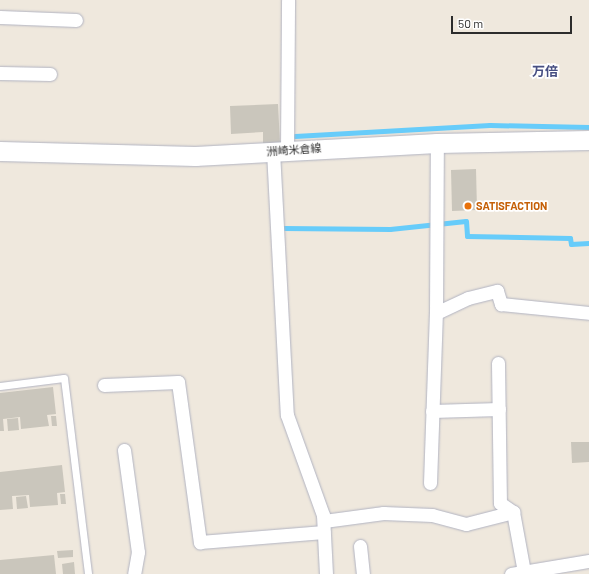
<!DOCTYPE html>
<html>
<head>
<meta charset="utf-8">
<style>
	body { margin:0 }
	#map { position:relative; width:589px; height:574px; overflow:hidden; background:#efe8dd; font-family:Barlow,"Noto Sans JP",sans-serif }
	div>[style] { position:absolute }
	.stream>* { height:5px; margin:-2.5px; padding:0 2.5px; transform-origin:2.5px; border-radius:2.5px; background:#67ccfa }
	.building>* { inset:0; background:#cac6bc }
	.roads { filter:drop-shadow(0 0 1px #b1b3c1) drop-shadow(0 0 1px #b1b3c1) }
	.service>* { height:7px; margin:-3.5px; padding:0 3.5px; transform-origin:3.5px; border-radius:3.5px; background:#fff }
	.minor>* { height:13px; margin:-6.5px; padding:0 6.5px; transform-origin:6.5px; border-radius:6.5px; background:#fff }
	.secondary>* { height:19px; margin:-9.5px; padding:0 9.5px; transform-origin:9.5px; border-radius:9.5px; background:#fff }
	.dots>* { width:11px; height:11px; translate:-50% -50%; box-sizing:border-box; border:2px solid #fff; border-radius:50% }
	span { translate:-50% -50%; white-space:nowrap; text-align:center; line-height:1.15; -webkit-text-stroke:3.5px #fff; paint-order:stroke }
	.street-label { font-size:11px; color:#2c2c2c }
	.food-label { font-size:11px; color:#c56008; font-weight:700 }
	.left { translate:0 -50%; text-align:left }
	.quarter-label { font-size:13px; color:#474f82; font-weight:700 }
	.scale { position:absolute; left:451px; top:16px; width:121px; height:18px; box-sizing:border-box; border:2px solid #2c2c2c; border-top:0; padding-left:5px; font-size:12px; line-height:14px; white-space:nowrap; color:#2c2c2c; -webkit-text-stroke:3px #fff; paint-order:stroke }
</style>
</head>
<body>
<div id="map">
	<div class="stream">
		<i style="left:295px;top:136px;width:195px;rotate:-3.2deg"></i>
		<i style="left:490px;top:125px;width:99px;rotate:1.2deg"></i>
		<i style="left:283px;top:228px;width:107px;rotate:0.5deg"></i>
		<i style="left:390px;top:229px;width:76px;rotate:-6deg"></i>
		<i style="left:466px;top:221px;width:15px;rotate:86deg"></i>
		<i style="left:467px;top:236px;width:103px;rotate:1.1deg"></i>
		<i style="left:570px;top:238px;width:6px;rotate:81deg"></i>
		<i style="left:571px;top:244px;width:18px;rotate:-3deg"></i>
	</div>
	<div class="building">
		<i style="clip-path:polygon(278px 104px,280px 144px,263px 145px,263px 132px,231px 134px,230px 106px)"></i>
		<i style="clip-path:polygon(476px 169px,477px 210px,452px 211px,451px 170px)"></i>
		<i style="clip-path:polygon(53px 387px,56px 414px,47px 415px,49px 426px,21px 429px,20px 417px,3px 419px,4px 431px,0 431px,0 393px)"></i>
		<i style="clip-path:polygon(51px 416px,56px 416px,57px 426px,52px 426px)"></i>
		<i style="clip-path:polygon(18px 418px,19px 430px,8px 431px,7px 419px)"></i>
		<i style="clip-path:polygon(571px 442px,589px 442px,589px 462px,572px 463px)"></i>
		<i style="clip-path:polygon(62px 465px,65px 492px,57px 493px,58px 505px,30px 507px,29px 495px,12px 496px,13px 509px,0 510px,0 472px)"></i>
		<i style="clip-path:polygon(60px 494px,65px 494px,66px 504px,61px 504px)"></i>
		<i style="clip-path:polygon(26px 496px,28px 508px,17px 509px,16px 497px)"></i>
		<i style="clip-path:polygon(73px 550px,73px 557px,58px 558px,57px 551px)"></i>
		<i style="clip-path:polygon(54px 555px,56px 574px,0 574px,0 560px)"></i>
		<i style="clip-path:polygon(74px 562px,75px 574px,63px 574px,62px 564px)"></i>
	</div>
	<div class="roads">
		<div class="service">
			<i style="left:0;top:386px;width:64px;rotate:-7.1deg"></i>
			<i style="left:64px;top:378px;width:197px;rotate:83deg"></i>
		</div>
		<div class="minor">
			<i style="left:0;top:17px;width:76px;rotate:2.3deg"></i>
			<i style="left:0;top:73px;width:50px;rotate:1.1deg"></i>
			<i style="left:287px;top:150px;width:150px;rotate:-89.6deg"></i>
			<i style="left:273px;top:151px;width:264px;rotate:87deg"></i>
			<i style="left:287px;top:415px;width:106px;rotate:70.2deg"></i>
			<i style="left:323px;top:515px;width:59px;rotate:87.1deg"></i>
			<i style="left:436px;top:313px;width:35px;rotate:-25deg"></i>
			<i style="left:468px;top:298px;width:30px;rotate:-14deg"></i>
			<i style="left:497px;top:291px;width:14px;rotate:73deg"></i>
			<i style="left:501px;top:304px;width:88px;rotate:5.8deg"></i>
			<i style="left:498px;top:363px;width:140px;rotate:89.2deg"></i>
			<i style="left:500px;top:503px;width:16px;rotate:35deg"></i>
			<i style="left:513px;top:512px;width:61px;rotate:79.6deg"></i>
			<i style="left:104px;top:385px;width:74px;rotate:-2.3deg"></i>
			<i style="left:178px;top:382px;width:162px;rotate:82.2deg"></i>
			<i style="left:200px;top:542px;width:124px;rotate:-4.6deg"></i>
			<i style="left:432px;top:411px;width:67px;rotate:-1.7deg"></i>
			<i style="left:124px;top:450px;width:103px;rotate:82.2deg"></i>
			<i style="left:138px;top:552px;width:22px;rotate:100deg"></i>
			<i style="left:430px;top:483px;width:170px;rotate:-88deg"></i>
			<i style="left:436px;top:313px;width:170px;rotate:-89.7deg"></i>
			<i style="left:324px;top:521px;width:60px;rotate:-7.7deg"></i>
			<i style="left:383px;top:513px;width:49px;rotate:2.3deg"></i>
			<i style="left:432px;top:515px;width:35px;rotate:15deg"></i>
			<i style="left:466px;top:524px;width:49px;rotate:-14.3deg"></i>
			<i style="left:360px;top:546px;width:28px;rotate:84deg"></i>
			<i style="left:511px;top:574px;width:79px;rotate:-9.5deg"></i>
		</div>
		<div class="secondary">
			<i style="left:0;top:151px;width:195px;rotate:1.5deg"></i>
			<i style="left:195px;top:156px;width:242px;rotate:-3.1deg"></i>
			<i style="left:437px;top:143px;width:152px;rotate:-1.1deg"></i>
		</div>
	</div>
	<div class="dots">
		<i style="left:468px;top:206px;background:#e8710a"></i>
	</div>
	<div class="street-label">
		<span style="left:294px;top:150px;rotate:-4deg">洲崎米倉線</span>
	</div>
	<div class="food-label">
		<span class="left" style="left:476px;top:206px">SATISFACTION</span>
	</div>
	<div class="quarter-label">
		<span style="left:545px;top:71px">万倍</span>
	</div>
	<div class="scale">50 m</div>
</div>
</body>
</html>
